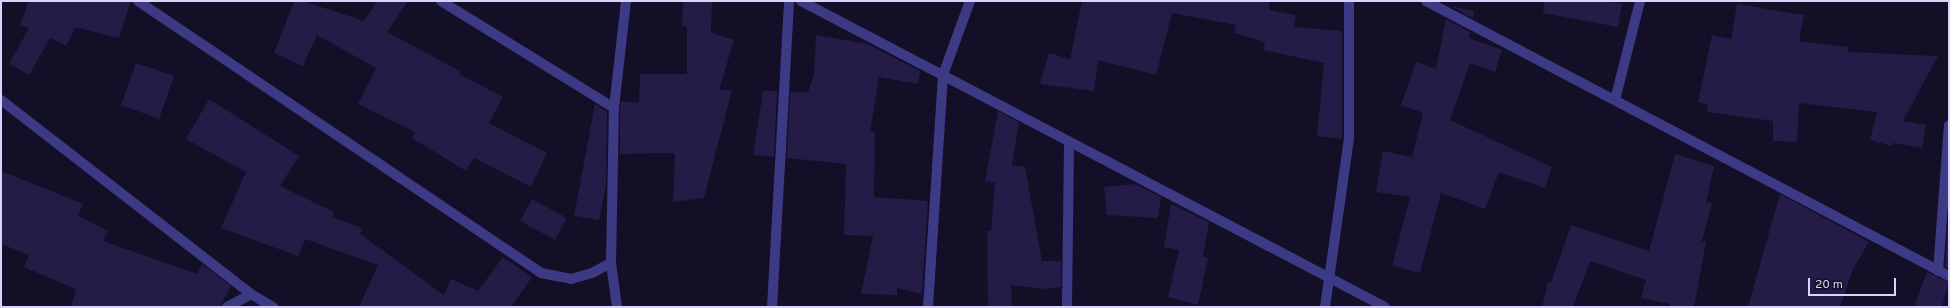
<!DOCTYPE html>
<html>
<head>
<meta charset="utf-8">
<style>
	body { margin:0 }
	#map { position:relative; width:1950px; height:308px; overflow:hidden; background:#130f26; font-family:Overpass,sans-serif }
	div>[style] { position:absolute }
	.building>* { inset:0; background:#241b47 }
	.street>* { height:10px; margin:-5px; padding:0 5px; transform-origin:5px; border-radius:5px; background:#3d3a85 }
	span { translate:-50% -50%; white-space:nowrap; text-align:center; line-height:1.15; -webkit-text-stroke:3px #130f26; paint-order:stroke }
	.frame { position:absolute; inset:0; border:2px solid #d9d4ff; pointer-events:none }
	.scale { position:absolute; left:1808px; top:278px; width:88px; height:18px; box-sizing:border-box; border:2px solid #d9d4ff; border-top:0; padding-left:5px; font-size:12px; line-height:14px; white-space:nowrap; color:#d9d4ff; -webkit-text-stroke:3px #130f26; paint-order:stroke }
</style>
</head>
<body>
<div id="map">
	<div class="building">
		<i style="clip-path:polygon(29px 1px,131px 1px,119px 38px,75px 27px,66px 46px,50px 38px,29px 75px,9px 64px,29px 28px,20px 25px)"></i>
		<i style="clip-path:polygon(294px 1px,303px 1px,364px 21px,377px 1px,408px 1px,387px 32px,460px 71px,459px 74px,503px 97px,489px 123px,547px 153px,531px 187px,474px 158px,466px 171px,412px 138px,415px 132px,358px 104px,376px 68px,317px 35px,303px 66px,274px 53px)"></i>
		<i style="clip-path:polygon(683px 1px,712px 1px,711px 33px,734px 40px,719px 90px,732px 90px,704px 198px,673px 202px,675px 153px,620px 154px,620px 108px,621px 101px,639px 103px,640px 74px,687px 74px,687px 27px,682px 26px)"></i>
		<i style="clip-path:polygon(1082px 1px,1270px 1px,1269px 10px,1296px 15px,1294px 27px,1342px 31px,1342px 139px,1317px 136px,1324px 63px,1263px 50px,1265px 42px,1234px 33px,1236px 25px,1172px 13px,1156px 75px,1098px 60px,1094px 91px,1040px 84px,1049px 53px,1070px 59px)"></i>
		<i style="clip-path:polygon(1544px 1px,1608px 1px,1622px 4px,1618px 27px,1543px 13px)"></i>
		<i style="clip-path:polygon(1737px 4px,1804px 15px,1799px 41px,1848px 47px,1848px 52px,1938px 56px,1903px 121px,1926px 125px,1922px 148px,1893px 143px,1892px 146px,1870px 140px,1877px 112px,1799px 103px,1797px 142px,1773px 141px,1773px 121px,1707px 112px,1708px 105px,1698px 102px,1712px 35px,1731px 39px)"></i>
		<i style="clip-path:polygon(1450px 6px,1474px 11px,1473px 18px)"></i>
		<i style="clip-path:polygon(1446px 19px,1470px 32px,1469px 38px,1502px 50px,1495px 72px,1470px 63px,1450px 120px,1552px 167px,1545px 188px,1499px 172px,1485px 209px,1441px 193px,1420px 273px,1392px 266px,1410px 197px,1376px 192px,1383px 151px,1412px 157px,1423px 113px,1401px 105px,1416px 62px,1436px 69px)"></i>
		<i style="clip-path:polygon(816px 35px,868px 44px,920px 71px,918px 84px,879px 77px,870px 132px,875px 132px,874px 197px,928px 201px,922px 294px,897px 288px,897px 295px,861px 294px,873px 236px,844px 235px,846px 164px,787px 158px,790px 92px,808px 92px,814px 74px)"></i>
		<i style="clip-path:polygon(136px 63px,174px 76px,159px 119px,121px 105px)"></i>
		<i style="clip-path:polygon(763px 91px,777px 91px,774px 157px,753px 155px)"></i>
		<i style="clip-path:polygon(209px 99px,299px 156px,280px 186px,334px 212px,332px 217px,362px 228px,360px 234px,444px 295px,451px 279px,478px 291px,503px 257px,532px 277px,512px 306px,514px 307px,359px 307px,378px 265px,305px 239px,298px 256px,221px 228px,246px 172px,186px 139px)"></i>
		<i style="clip-path:polygon(595px 104px,607px 112px,606px 185px,599px 220px,574px 216px)"></i>
		<i style="clip-path:polygon(998px 111px,1019px 122px,1012px 165px,1025px 167px,1042px 261px,1061px 261px,1061px 287px,1046px 289px,1011px 285px,1012px 307px,988px 307px,987px 231px,991px 231px,995px 183px,985px 181px)"></i>
		<i style="clip-path:polygon(1675px 154px,1714px 166px,1706px 202px,1712px 203px,1702px 241px,1706px 242px,1694px 307px,1669px 307px,1670px 304px,1641px 298px,1646px 280px,1590px 261px,1573px 307px,1542px 307px,1548px 282px,1551px 283px,1571px 225px,1649px 251px)"></i>
		<i style="clip-path:polygon(1px 171px,83px 204px,78px 216px,108px 231px,103px 241px,197px 274px,202px 264px,231px 286px,220px 307px,71px 307px,76px 289px,24px 267px,29px 255px,1px 244px)"></i>
		<i style="clip-path:polygon(1135px 184px,1161px 197px,1158px 218px,1107px 215px,1104px 187px)"></i>
		<i style="clip-path:polygon(1780px 194px,1869px 242px,1853px 269px,1840px 307px,1748px 307px)"></i>
		<i style="clip-path:polygon(532px 199px,567px 218px,555px 240px,520px 221px)"></i>
		<i style="clip-path:polygon(1171px 204px,1209px 222px,1203px 256px,1208px 258px,1198px 305px,1168px 297px,1179px 250px,1164px 247px)"></i>
		<i style="clip-path:polygon(1948px 220px,1949px 220px,1949px 269px,1945px 266px)"></i>
		<i style="clip-path:polygon(1927px 272px,1949px 282px,1942px 307px,1914px 307px)"></i>
	</div>
	<div class="street">
		<i style="left:138px;top:1px;width:486px;rotate:34deg"></i>
		<i style="left:541px;top:273px;width:31px;rotate:11deg"></i>
		<i style="left:571px;top:279px;width:22px;rotate:-16deg"></i>
		<i style="left:592px;top:273px;width:21px;rotate:-28deg"></i>
		<i style="left:441px;top:1px;width:203px;rotate:31.7deg"></i>
		<i style="left:801px;top:1px;width:659px;rotate:27.65deg"></i>
		<i style="left:1426px;top:1px;width:591px;rotate:27.74deg"></i>
		<i style="left:1px;top:100px;width:316px;rotate:37.8deg"></i>
		<i style="left:251px;top:294px;width:26px;rotate:31deg"></i>
		<i style="left:1615px;top:100px;width:102px;rotate:-75.8deg"></i>
		<i style="left:1938px;top:271px;width:146px;rotate:-85.7deg"></i>
		<i style="left:227px;top:307px;width:27px;rotate:-28deg"></i>
		<i style="left:617px;top:307px;width:44px;rotate:-97.8deg"></i>
		<i style="left:611px;top:263px;width:155px;rotate:-88.9deg"></i>
		<i style="left:614px;top:108px;width:108px;rotate:-83.6deg"></i>
		<i style="left:772px;top:307px;width:306px;rotate:-86.8deg"></i>
		<i style="left:928px;top:307px;width:232px;rotate:-86.3deg"></i>
		<i style="left:943px;top:75px;width:79px;rotate:-70deg"></i>
		<i style="left:1067px;top:307px;width:165px;rotate:-89.3deg"></i>
		<i style="left:1325px;top:307px;width:171px;rotate:-81.9deg"></i>
		<i style="left:1349px;top:138px;width:137px;rotate:-90deg"></i>
	</div>
	<div class="frame"></div>
	<div class="scale">20 m</div>
</div>
</body>
</html>
